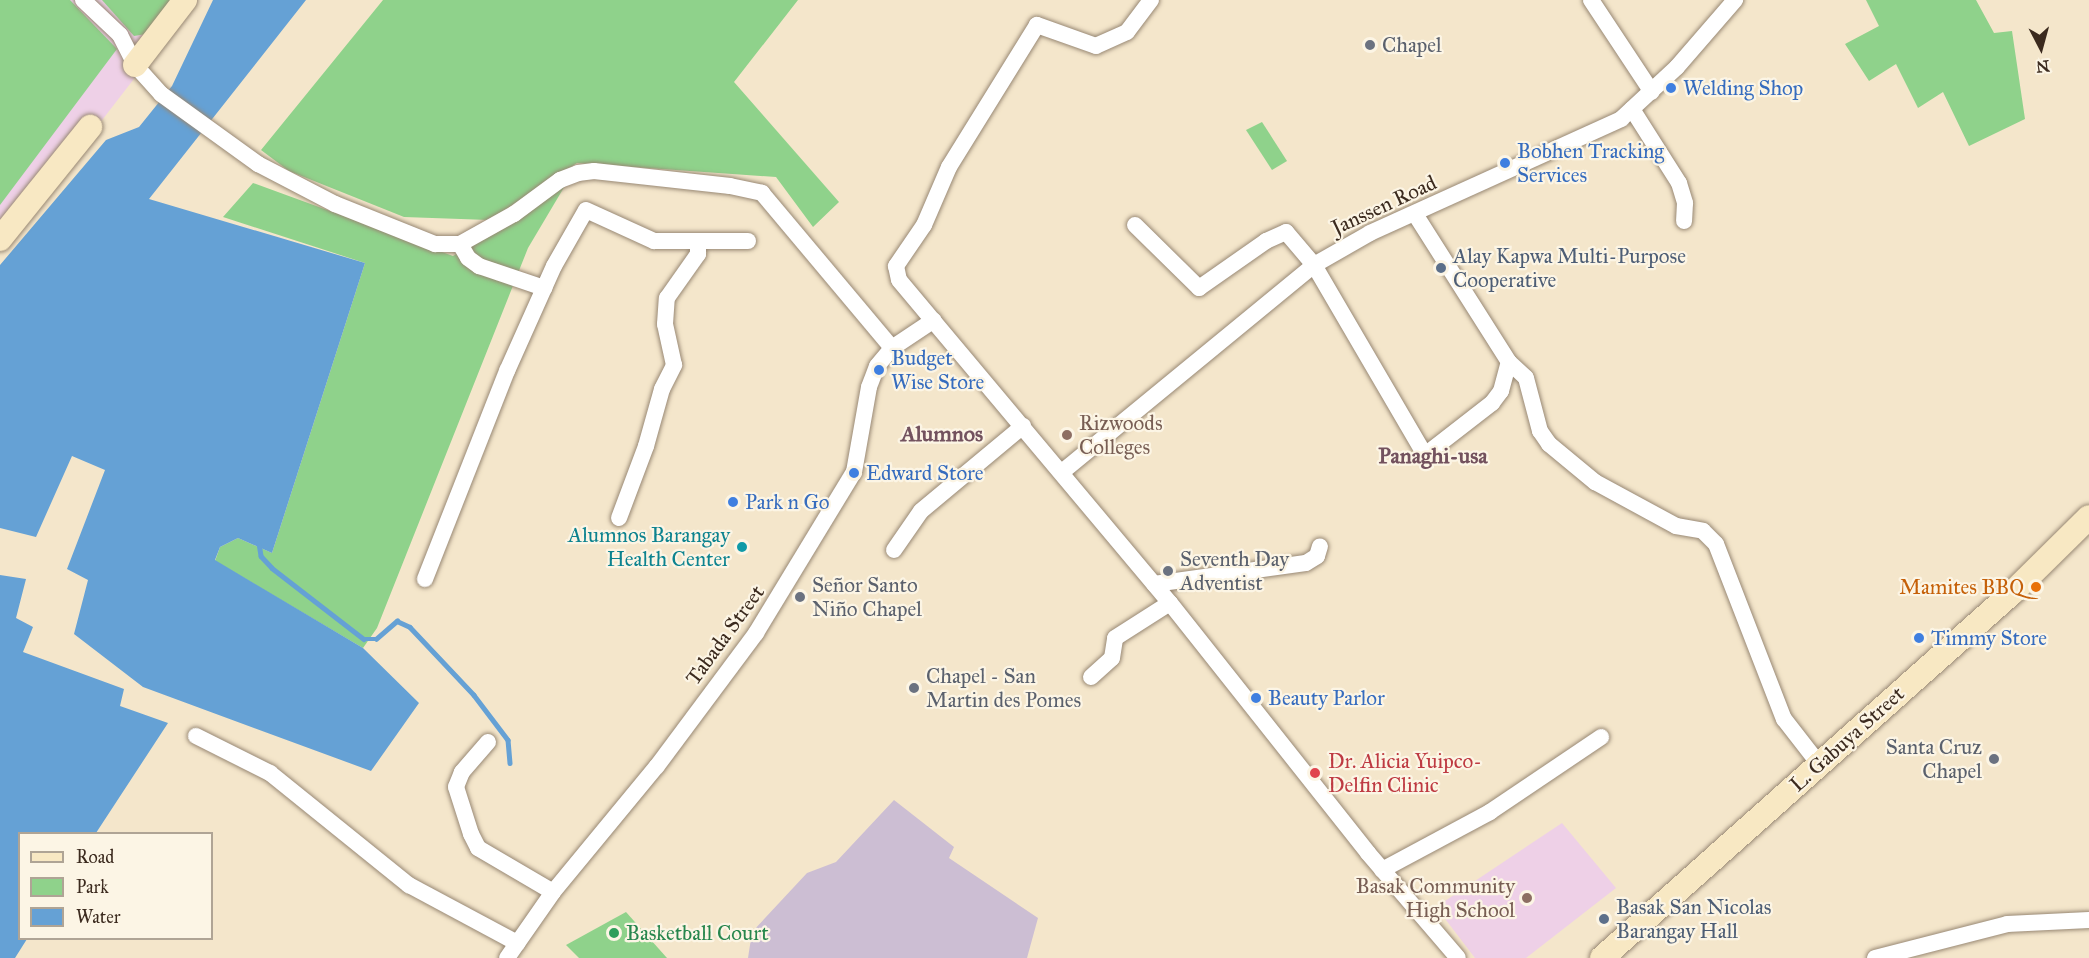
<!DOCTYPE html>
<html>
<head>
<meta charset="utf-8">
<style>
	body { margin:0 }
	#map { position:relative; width:2089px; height:958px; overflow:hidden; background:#f4e6cb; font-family:"IM FELL Great Primer",serif }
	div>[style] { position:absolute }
	.built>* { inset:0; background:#eed0e7 }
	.industrial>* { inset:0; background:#ccbed3 }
	.green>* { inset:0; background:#8fd28b }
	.water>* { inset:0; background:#65a1d5 }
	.stream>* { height:4.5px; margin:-2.25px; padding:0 2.25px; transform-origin:2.25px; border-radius:2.25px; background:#65a1d5 }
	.roads { filter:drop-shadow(0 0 2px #988874) drop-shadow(0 0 2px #988874) }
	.street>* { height:16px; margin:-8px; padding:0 8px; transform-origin:8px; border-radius:8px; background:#fff }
	.secondary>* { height:24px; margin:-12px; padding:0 12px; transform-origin:12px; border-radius:12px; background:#f8e8c3 }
	.dots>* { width:16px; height:16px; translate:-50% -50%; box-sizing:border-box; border:3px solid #fcf5e5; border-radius:50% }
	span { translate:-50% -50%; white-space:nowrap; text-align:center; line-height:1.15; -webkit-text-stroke:4.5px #fcf5e5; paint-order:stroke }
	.worship-label { font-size:21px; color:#5b616d }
	.left { translate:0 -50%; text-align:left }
	.right { translate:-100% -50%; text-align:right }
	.shop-label { font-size:21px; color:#366cbe }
	.street-label { font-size:21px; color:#3b2a1e }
	.service-label { font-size:21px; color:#4e5e75 }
	.education-label { font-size:21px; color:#785e54 }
	.culture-label { font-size:21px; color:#0d838f }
	.food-label { font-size:21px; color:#c56008 }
	.health-label { font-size:21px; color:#be3a42 }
	.leisure-label { font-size:21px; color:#27864d }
	.neighbourhood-label { font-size:22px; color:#73525e; font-weight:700 }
	.legend { position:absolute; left:18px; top:832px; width:195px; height:108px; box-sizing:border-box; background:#fcf5e5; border:2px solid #afa495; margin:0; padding:8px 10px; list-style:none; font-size:18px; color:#3b2a1e }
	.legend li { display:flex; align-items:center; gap:12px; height:30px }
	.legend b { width:30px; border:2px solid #afa495 }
	.north { position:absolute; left:2011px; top:18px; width:60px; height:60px; -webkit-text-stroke:4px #fcf5e5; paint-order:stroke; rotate:174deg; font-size:16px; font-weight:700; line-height:24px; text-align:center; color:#3b2a1e }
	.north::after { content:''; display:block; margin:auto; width:21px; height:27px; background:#3b2a1e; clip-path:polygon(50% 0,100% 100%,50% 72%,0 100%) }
</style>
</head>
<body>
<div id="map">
	<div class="built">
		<i style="clip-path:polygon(0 0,195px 0,0 252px)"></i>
		<i style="clip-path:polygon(1562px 823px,1616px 888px,1526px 958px,1475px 958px,1436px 907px)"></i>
	</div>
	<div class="industrial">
		<i style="clip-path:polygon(894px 800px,954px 847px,949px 858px,1038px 918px,1027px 958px,748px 958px,752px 932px,807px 873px,836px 862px)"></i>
	</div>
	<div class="green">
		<i style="clip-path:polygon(0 0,70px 0,117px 49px,0 205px)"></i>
		<i style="clip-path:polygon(102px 0,172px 0,146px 34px,134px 36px)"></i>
		<i style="clip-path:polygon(383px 0,798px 0,734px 82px,839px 202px,813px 227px,776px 177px,577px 163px,489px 220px,404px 217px,289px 171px,261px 150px)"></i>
		<i style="clip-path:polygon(1866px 0,1976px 0,1994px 33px,2012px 31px,2025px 119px,1969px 146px,1943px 92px,1918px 108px,1896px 64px,1869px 81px,1845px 44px,1879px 26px)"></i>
		<i style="clip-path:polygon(1262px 122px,1287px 161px,1272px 170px,1246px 130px)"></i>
		<i style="clip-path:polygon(253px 183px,453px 256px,522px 217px,566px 184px,528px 248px,377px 628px,363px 648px,215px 561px,220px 547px,238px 538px,272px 553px,365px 263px,223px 217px)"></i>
		<i style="clip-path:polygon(626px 912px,667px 958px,579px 958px,566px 945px)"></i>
	</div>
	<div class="water">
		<i style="clip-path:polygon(213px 0,306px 0,149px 199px,365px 263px,272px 553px,238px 538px,220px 547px,215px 560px,363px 648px,419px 703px,371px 771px,143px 687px,74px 634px,88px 580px,67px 569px,105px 470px,72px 456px,36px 537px,0 528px,0 265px,106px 140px,139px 127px,172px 86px)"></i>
		<i style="clip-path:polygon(0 575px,26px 579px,16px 618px,33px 627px,23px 652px,124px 689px,120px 706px,168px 723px,96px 833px,20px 834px,20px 938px,27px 939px,15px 958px,0 958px)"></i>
	</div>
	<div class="stream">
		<i style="left:259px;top:543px;width:13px;rotate:81deg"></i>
		<i style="left:261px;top:556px;width:16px;rotate:47deg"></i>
		<i style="left:272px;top:568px;width:116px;rotate:37.7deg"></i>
		<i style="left:364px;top:639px;width:12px"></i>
		<i style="left:376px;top:639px;width:28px;rotate:-41deg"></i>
		<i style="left:397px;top:621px;width:14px;rotate:25deg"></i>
		<i style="left:410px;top:627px;width:93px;rotate:46.7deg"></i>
		<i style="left:474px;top:695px;width:56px;rotate:52.9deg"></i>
		<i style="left:508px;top:740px;width:23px;rotate:85deg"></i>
	</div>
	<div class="roads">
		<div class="street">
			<i style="left:83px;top:0;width:51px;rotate:43.4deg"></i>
			<i style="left:120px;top:35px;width:34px;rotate:63deg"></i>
			<i style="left:135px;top:65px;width:39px;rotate:48deg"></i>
			<i style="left:161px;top:94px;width:120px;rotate:35.8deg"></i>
			<i style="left:258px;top:164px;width:87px;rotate:27.5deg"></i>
			<i style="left:335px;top:204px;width:108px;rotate:21.8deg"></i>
			<i style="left:435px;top:244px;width:25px"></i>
			<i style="left:460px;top:244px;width:62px;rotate:-29.1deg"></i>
			<i style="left:514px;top:214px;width:57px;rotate:-36.5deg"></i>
			<i style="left:560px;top:180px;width:19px;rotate:-21deg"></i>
			<i style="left:578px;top:173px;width:16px;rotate:-7deg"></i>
			<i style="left:594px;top:171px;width:137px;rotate:6.3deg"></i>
			<i style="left:730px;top:186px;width:33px;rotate:12deg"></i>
			<i style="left:762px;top:193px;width:202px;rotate:50deg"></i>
			<i style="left:1151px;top:0;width:40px;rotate:127deg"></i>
			<i style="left:1127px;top:32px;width:34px;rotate:156deg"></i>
			<i style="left:1096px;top:46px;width:63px;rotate:-160.4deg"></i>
			<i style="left:1037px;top:25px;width:167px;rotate:121.8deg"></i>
			<i style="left:949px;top:167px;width:63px;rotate:113.3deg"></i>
			<i style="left:924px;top:225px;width:50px;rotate:124.3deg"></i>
			<i style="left:896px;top:266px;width:14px;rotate:78deg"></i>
			<i style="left:899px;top:280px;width:422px;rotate:50deg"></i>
			<i style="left:1170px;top:603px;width:319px;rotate:51.6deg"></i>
			<i style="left:1368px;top:853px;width:138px;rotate:49.4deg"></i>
			<i style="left:1591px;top:0;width:110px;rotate:56.5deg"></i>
			<i style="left:1632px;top:109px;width:88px;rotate:57.6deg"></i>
			<i style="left:1679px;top:183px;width:21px;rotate:73deg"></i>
			<i style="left:1685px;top:203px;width:18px;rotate:93deg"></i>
			<i style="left:1415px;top:214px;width:175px;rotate:57.6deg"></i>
			<i style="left:1509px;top:362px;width:23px;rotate:43deg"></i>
			<i style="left:1526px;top:378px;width:55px;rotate:75.2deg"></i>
			<i style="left:1540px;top:431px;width:16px;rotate:55deg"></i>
			<i style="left:1549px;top:444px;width:60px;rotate:39.6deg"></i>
			<i style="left:1595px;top:482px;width:92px;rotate:28.5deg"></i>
			<i style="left:1676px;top:526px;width:27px;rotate:10deg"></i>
			<i style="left:1703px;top:531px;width:18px;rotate:45deg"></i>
			<i style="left:1716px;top:544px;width:188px;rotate:68.8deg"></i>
			<i style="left:1784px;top:719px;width:57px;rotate:52.1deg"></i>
			<i style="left:1135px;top:225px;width:90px;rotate:44.5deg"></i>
			<i style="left:1199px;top:288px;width:82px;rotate:-35deg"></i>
			<i style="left:1266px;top:241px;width:22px;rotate:-24deg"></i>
			<i style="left:1286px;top:232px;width:43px;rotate:49.7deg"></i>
			<i style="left:1314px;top:265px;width:220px;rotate:59.7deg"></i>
			<i style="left:1425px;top:455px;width:85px;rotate:-37.8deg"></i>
			<i style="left:1492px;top:403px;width:15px;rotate:-53deg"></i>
			<i style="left:1501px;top:391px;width:30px;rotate:-75deg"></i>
			<i style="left:460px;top:244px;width:16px;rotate:60deg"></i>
			<i style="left:468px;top:258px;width:14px;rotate:36deg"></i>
			<i style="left:479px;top:266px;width:69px;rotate:18.7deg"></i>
			<i style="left:1062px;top:472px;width:326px;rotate:-39.4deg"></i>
			<i style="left:1314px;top:265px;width:64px;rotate:-29.7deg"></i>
			<i style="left:1370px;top:233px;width:276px;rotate:-24.4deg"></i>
			<i style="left:1621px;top:119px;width:76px;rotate:-42.9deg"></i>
			<i style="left:1677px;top:67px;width:89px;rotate:-49.1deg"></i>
			<i style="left:619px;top:518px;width:77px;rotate:-69.4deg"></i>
			<i style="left:646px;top:446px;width:59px;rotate:-74.3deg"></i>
			<i style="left:662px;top:389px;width:27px;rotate:-63deg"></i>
			<i style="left:674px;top:365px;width:42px;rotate:-102.4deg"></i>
			<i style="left:665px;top:324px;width:26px;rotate:-86deg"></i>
			<i style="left:667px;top:298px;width:54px;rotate:-54.8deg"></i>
			<i style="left:698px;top:254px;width:13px;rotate:-90deg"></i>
			<i style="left:894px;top:550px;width:47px;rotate:-55.3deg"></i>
			<i style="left:921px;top:511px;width:133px;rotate:-39.8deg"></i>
			<i style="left:425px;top:579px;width:224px;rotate:-68.5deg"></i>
			<i style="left:507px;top:371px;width:115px;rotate:-65.9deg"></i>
			<i style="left:554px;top:266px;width:64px;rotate:-60.3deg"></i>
			<i style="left:586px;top:210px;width:75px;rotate:24.5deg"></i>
			<i style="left:654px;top:241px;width:94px"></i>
			<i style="left:1154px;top:584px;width:153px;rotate:-7.9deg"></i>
			<i style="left:1306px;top:563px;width:13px;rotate:-32deg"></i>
			<i style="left:1317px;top:556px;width:10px;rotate:-73deg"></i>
			<i style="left:1091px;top:677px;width:28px;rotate:-42deg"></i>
			<i style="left:1112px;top:658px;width:20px;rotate:-81deg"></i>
			<i style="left:1115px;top:638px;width:65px;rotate:-32.5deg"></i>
			<i style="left:196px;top:736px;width:83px;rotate:26.6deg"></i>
			<i style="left:270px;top:773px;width:179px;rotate:38.9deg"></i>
			<i style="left:409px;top:885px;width:123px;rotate:28.2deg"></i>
			<i style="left:488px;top:742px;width:40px;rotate:131deg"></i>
			<i style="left:462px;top:772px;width:16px;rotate:112deg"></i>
			<i style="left:456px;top:787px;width:49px;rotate:72.3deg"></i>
			<i style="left:471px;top:834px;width:16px;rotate:63deg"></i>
			<i style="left:478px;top:848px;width:87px;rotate:30.4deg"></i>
			<i style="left:1382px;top:870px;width:123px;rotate:-28.2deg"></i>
			<i style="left:1490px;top:812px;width:134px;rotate:-34deg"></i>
			<i style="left:507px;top:958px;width:80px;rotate:-55.1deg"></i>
			<i style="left:553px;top:892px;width:163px;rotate:-50.5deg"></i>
			<i style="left:657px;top:766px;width:166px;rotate:-53.3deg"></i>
			<i style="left:756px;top:633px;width:188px;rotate:-58.7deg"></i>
			<i style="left:854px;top:472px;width:86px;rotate:-80deg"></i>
			<i style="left:869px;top:387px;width:22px;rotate:-69deg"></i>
			<i style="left:877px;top:366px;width:23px;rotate:-50deg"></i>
			<i style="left:892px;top:348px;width:50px;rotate:-33.7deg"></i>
			<i style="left:1875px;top:958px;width:136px;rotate:-14.4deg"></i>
			<i style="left:2007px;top:924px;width:82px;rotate:-2.8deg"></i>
		</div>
		<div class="secondary">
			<i style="left:135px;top:65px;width:82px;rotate:-52.4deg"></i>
			<i style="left:0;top:239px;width:144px;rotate:-51.2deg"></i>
			<i style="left:1602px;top:958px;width:552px;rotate:-41.69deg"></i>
			<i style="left:2014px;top:591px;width:105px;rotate:-44.6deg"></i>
		</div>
	</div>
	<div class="dots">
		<i style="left:1370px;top:45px;background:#6b7280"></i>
		<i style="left:1671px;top:88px;background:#3f7fe0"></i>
		<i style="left:1505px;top:163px;background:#3f7fe0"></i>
		<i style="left:1441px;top:268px;background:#5c6f8a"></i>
		<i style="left:879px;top:370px;background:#3f7fe0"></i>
		<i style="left:1067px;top:435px;background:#8d6e63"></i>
		<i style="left:854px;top:473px;background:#3f7fe0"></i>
		<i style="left:733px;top:502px;background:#3f7fe0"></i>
		<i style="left:742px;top:547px;background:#0f9aa8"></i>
		<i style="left:1168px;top:571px;background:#6b7280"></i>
		<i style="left:2036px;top:587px;background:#e8710a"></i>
		<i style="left:800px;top:597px;background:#6b7280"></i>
		<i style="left:1919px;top:638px;background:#3f7fe0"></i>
		<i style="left:914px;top:688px;background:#6b7280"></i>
		<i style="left:1256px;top:698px;background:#3f7fe0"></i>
		<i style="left:1994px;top:759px;background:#6b7280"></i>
		<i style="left:1315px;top:773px;background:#e0444e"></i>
		<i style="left:1527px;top:898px;background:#8d6e63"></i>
		<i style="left:1604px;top:919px;background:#5c6f8a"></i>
		<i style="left:614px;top:933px;background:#2e9e5b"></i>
	</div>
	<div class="worship-label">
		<span class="left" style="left:1382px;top:45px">Chapel</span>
		<span class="left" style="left:1180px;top:571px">Seventh Day<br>Adventist</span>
		<span class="left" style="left:812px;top:597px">Señor Santo<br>Niño Chapel</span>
		<span class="left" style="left:926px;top:688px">Chapel - San<br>Martin des Pomes</span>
		<span class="right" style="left:1982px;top:759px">Santa Cruz<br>Chapel</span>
	</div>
	<div class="shop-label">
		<span class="left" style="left:1683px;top:88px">Welding Shop</span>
		<span class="left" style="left:1517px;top:163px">Bobhen Tracking<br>Services</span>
		<span class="left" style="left:891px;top:370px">Budget<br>Wise Store</span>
		<span class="left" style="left:866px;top:473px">Edward Store</span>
		<span class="left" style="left:745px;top:502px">Park n Go</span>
		<span class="left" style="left:1931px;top:638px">Timmy Store</span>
		<span class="left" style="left:1268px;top:698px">Beauty Parlor</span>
	</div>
	<div class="street-label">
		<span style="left:1384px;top:205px;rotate:-25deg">Janssen Road</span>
		<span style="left:725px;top:635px;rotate:-54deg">Tabada Street</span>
		<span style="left:1847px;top:739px;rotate:-42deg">L. Gabuya Street</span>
	</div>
	<div class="service-label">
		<span class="left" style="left:1453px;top:268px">Alay Kapwa Multi-Purpose<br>Cooperative</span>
		<span class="left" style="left:1616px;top:919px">Basak San Nicolas<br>Barangay Hall</span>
	</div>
	<div class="education-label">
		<span class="left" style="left:1079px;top:435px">Rizwoods<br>Colleges</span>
		<span class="right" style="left:1515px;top:898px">Basak Community<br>High School</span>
	</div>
	<div class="culture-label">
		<span class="right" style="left:730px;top:547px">Alumnos Barangay<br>Health Center</span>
	</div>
	<div class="food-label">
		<span class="right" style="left:2024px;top:587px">Mamites BBQ</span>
	</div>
	<div class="health-label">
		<span class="left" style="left:1328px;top:773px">Dr. Alicia Yuipco-<br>Delfin Clinic</span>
	</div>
	<div class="leisure-label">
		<span class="left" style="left:626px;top:933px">Basketball Court</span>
	</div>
	<div class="neighbourhood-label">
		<span style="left:942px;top:434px">Alumnos</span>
		<span style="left:1433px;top:456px">Panaghi-usa</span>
	</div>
	<ul class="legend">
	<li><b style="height:8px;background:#f8e8c3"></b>Road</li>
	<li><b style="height:16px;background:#8fd28b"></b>Park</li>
	<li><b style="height:16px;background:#65a1d5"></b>Water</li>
	</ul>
	<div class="north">N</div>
</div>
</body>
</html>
